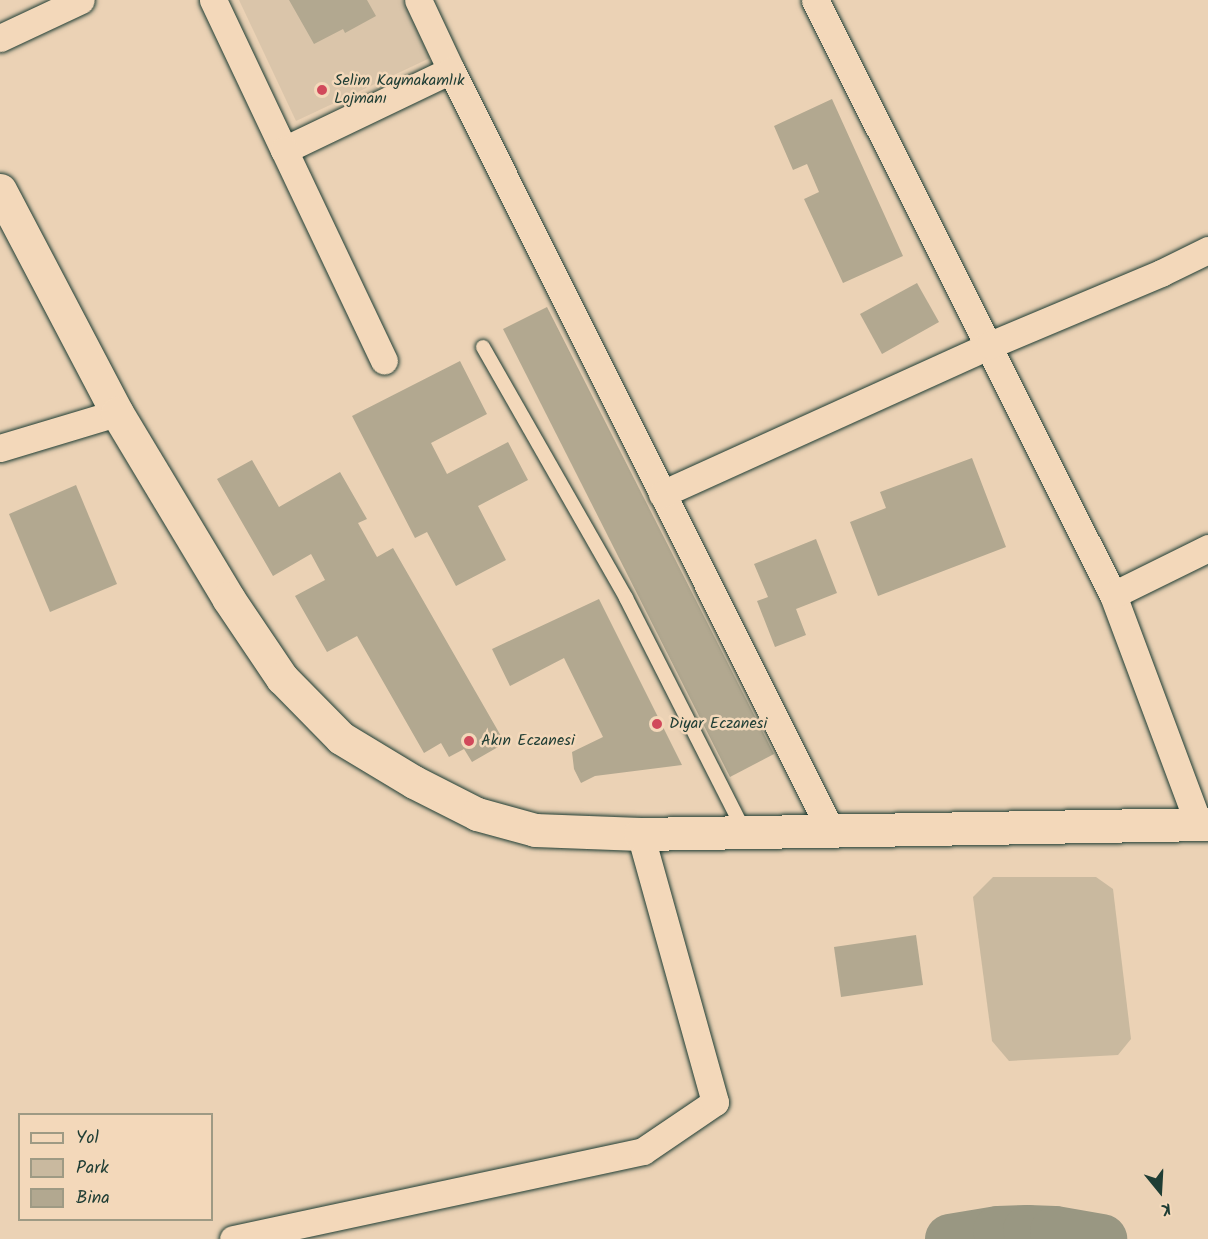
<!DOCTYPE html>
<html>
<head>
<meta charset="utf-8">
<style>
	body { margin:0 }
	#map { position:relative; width:1208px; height:1239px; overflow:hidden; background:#ebd2b5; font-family:Kalam,sans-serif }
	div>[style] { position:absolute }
	.built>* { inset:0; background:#dac5aa }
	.green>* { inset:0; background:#c9b99f }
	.river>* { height:50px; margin:-25px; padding:0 25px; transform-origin:25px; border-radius:25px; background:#999782 }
	.building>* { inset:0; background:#b2a890 }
	.roads { filter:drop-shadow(0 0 2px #1f3d34) drop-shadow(0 0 2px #1f3d34) }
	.service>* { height:14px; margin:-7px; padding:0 7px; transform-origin:7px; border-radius:7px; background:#f3d8ba }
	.minor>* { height:27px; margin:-13.5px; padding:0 13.5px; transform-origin:13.5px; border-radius:13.5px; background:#f3d8ba }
	.secondary>* { height:33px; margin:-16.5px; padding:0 16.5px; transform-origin:16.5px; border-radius:16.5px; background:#f3d8ba }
	.dots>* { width:16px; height:16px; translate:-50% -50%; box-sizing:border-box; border:3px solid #f3d8ba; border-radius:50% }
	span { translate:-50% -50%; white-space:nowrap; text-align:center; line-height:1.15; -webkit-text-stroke:5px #f3d8ba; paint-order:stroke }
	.poi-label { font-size:16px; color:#1f3d34 }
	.left { translate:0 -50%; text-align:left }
	.legend { position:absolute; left:18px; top:1113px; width:195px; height:108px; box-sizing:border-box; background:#f3d8ba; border:2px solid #9e9a84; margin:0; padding:8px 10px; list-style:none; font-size:18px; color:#1f3d34 }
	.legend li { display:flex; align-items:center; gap:12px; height:30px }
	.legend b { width:30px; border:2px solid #9e9a84 }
	.north { position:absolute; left:1130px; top:1161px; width:60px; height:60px; -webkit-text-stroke:4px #f3d8ba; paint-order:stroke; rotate:162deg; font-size:16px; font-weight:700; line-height:24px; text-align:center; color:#1f3d34 }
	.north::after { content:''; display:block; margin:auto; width:21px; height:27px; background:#1f3d34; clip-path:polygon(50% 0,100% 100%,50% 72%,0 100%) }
</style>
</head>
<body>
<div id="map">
	<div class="built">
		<i style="clip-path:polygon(239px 0,403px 0,430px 58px,296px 121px)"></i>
	</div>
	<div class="green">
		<i style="clip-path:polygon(993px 877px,1096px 877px,1113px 889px,1131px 1039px,1118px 1055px,1009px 1061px,992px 1041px,973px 897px)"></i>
	</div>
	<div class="river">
		<i style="left:950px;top:1239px;width:49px;rotate:-9.5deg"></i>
		<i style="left:998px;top:1231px;width:30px;rotate:-2deg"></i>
		<i style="left:1028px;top:1230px;width:27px;rotate:2deg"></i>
		<i style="left:1055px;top:1231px;width:48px;rotate:9.7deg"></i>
	</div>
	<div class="building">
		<i style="clip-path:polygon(289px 0,367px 0,376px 16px,345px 33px,343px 29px,314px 44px)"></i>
		<i style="clip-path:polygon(832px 99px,903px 256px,843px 283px,804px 199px,819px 192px,807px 164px,793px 170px,774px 126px)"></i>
		<i style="clip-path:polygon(917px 283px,939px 322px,882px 354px,860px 314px)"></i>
		<i style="clip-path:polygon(547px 307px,774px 754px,730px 777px,503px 329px)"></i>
		<i style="clip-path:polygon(460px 361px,487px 414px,431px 443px,447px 474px,508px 442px,528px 480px,478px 506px,506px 560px,456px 586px,427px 532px,415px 538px,352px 416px)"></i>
		<i style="clip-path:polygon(972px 458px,1006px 547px,878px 596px,850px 522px,886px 508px,880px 492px)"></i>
		<i style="clip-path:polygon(252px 460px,279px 507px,340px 472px,367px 519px,358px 523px,377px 557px,393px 548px,505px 743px,472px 762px,464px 749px,449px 757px,441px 743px,424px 753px,357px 636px,327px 652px,295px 596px,325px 580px,311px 554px,273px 576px,217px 479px)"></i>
		<i style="clip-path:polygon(76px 485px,117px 584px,50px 612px,9px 514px)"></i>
		<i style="clip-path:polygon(816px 539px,837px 593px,796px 609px,806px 635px,775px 647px,757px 601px,768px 597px,754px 564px)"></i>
		<i style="clip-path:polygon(599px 599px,682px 765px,595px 776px,581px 783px,574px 769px,572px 752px,603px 737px,564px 658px,510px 686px,492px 649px)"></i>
		<i style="clip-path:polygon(916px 935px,923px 985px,841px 997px,834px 947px)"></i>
	</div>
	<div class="roads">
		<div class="service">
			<i style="left:483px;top:347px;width:289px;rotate:60.3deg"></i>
			<i style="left:626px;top:598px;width:261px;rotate:63.1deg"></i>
		</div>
		<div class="minor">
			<i style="left:213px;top:0;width:166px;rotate:64.7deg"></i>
			<i style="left:284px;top:150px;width:185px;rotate:-25.6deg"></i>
			<i style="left:451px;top:70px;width:77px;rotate:-115.2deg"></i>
			<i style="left:815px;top:0;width:665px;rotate:63.4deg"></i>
			<i style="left:1113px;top:595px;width:246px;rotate:69.5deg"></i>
			<i style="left:0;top:38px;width:89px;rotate:-25.1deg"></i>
			<i style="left:451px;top:70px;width:851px;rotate:63.47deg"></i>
			<i style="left:284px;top:150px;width:233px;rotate:64.6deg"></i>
			<i style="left:0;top:448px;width:122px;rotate:-16.7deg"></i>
			<i style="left:662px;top:494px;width:360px;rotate:-24.4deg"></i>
			<i style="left:990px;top:345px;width:186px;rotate:-22.8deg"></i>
			<i style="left:1161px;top:273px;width:52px;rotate:-26.1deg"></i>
			<i style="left:1113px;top:595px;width:106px;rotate:-26.3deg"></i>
			<i style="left:233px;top:1239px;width:419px;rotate:-12.1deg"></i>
			<i style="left:643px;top:1151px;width:87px;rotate:-34.2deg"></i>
			<i style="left:715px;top:1102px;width:278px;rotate:-105.6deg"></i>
		</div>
		<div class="secondary">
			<i style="left:0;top:190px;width:252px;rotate:62.3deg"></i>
			<i style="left:117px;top:413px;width:216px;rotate:59deg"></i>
			<i style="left:228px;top:598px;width:97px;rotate:56deg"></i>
			<i style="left:282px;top:678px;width:84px;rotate:45.5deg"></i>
			<i style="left:341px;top:738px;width:85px;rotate:31.1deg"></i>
			<i style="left:414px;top:782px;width:71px;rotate:26.9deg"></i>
			<i style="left:477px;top:814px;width:60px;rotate:15.4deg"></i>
			<i style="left:535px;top:830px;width:105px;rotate:2.2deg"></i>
			<i style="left:640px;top:834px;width:568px;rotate:-1.01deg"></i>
		</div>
	</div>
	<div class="dots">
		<i style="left:322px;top:90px;background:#d1495b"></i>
		<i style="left:657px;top:724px;background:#d1495b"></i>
		<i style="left:469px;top:741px;background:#d1495b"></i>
	</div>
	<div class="poi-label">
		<span class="left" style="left:334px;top:90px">Selim Kaymakamlık<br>Lojmanı</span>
		<span class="left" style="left:669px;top:724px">Diyar Eczanesi</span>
		<span class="left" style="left:481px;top:741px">Akın Eczanesi</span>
	</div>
	<ul class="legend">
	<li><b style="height:8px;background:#f3d8ba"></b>Yol</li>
	<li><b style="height:16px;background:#c9b99f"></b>Park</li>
	<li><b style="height:16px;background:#b2a890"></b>Bina</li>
	</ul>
	<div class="north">K</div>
</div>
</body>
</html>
